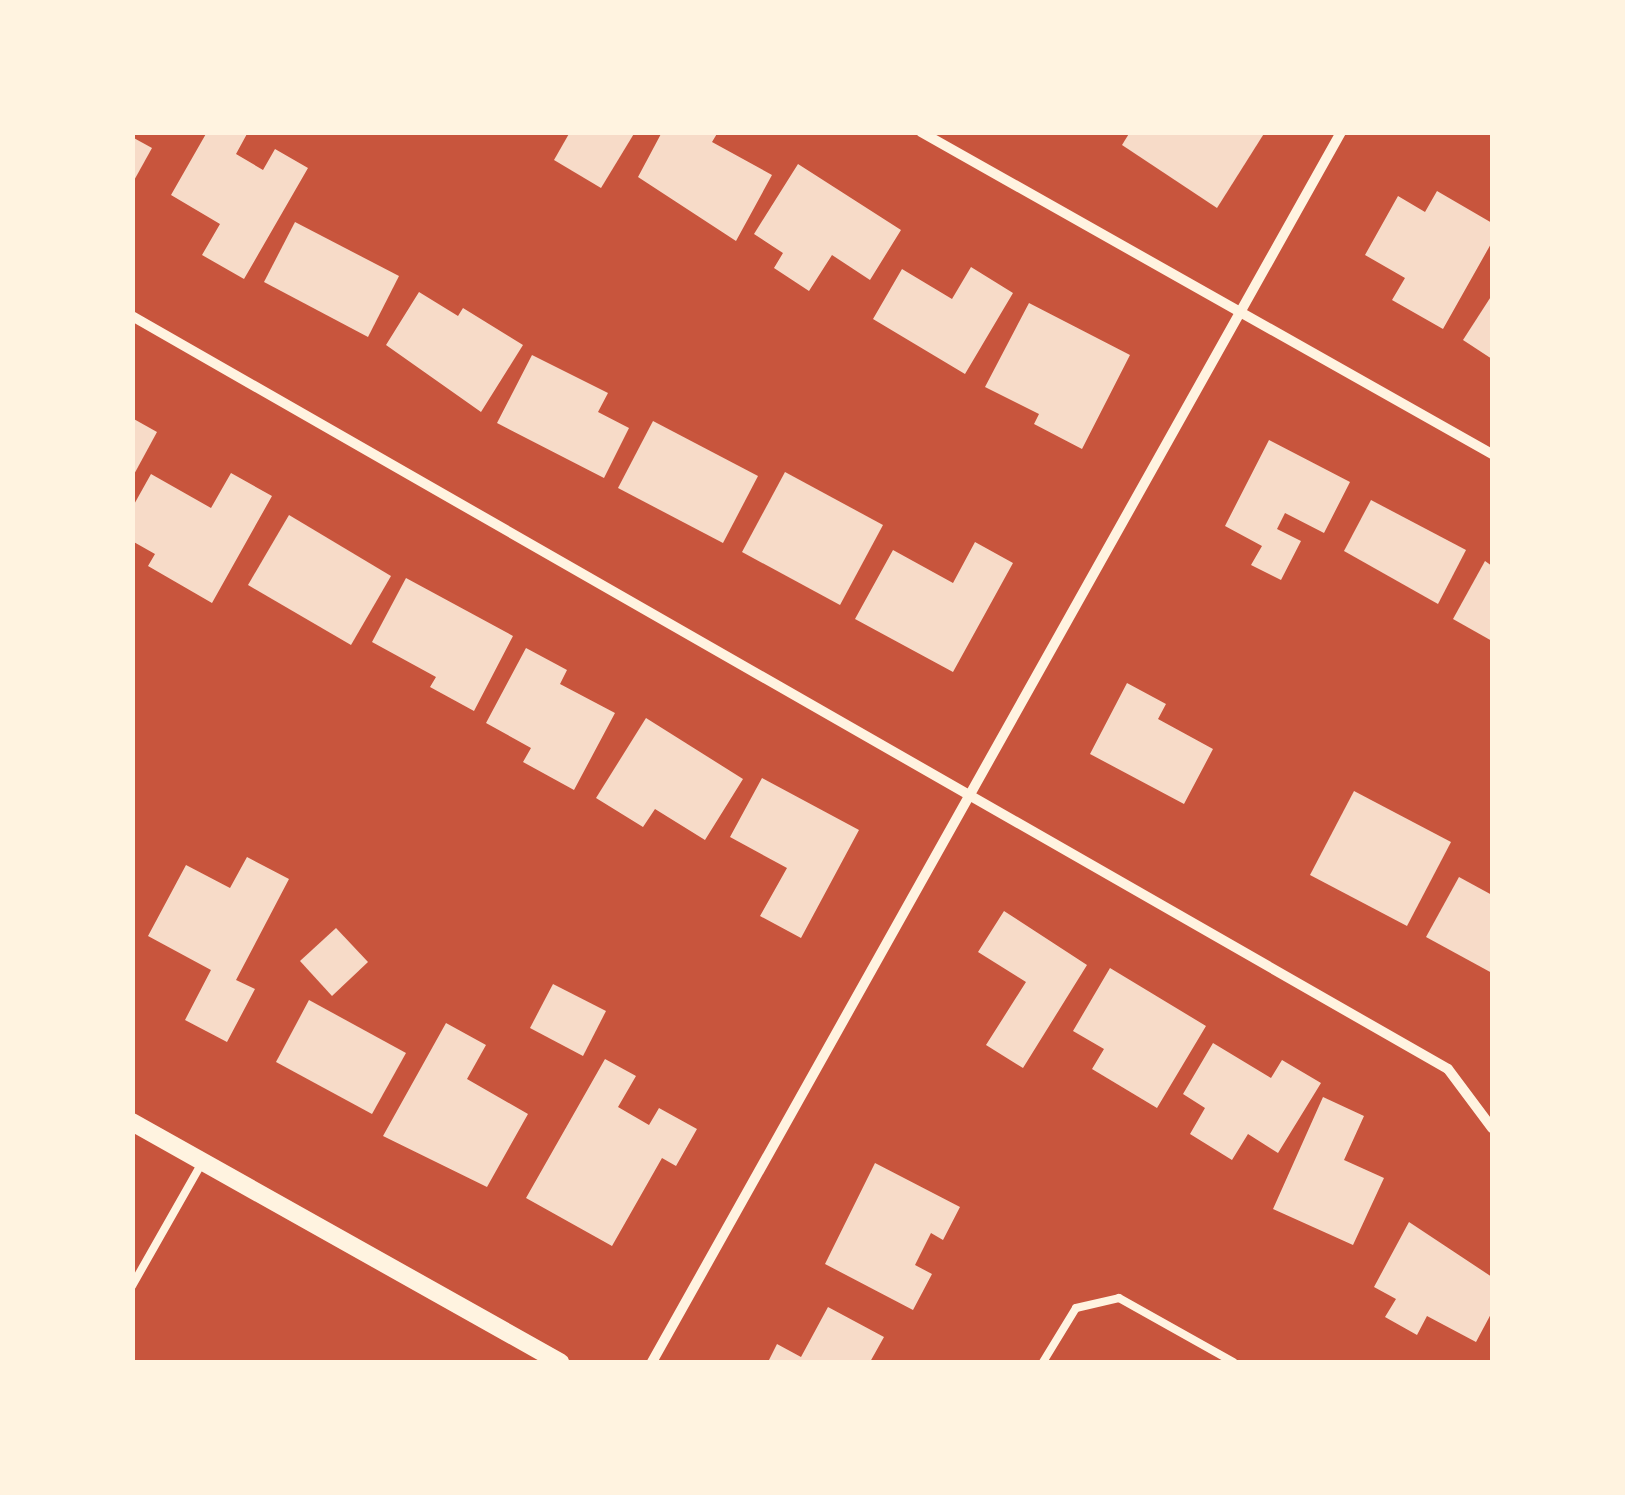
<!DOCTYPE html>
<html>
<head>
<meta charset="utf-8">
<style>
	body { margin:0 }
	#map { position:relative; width:1625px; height:1495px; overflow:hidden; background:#c8553d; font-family:"Fira Sans",sans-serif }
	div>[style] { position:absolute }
	.building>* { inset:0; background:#f7dbc8 }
	.service>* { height:8px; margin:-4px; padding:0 4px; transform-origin:4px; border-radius:4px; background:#fff3e0 }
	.minor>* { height:10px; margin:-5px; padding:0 5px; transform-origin:5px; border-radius:5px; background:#fff3e0 }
	.tertiary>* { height:18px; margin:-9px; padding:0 9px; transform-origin:9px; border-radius:9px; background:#fff3e0 }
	span { translate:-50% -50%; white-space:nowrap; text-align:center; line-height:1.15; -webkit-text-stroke:8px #fff3e0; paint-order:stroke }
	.frame { position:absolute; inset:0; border:135px solid #fff3e0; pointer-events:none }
</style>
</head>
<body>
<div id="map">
	<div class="building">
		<i style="clip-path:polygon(207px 132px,248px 132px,236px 154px,263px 170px,275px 149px,308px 168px,244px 279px,202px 255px,220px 224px,171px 195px)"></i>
		<i style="clip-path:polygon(570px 132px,635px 132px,601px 188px,554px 160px)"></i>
		<i style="clip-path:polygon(662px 132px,718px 132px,712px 142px,772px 175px,736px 241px,638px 177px)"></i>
		<i style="clip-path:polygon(1130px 132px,1265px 132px,1217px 208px,1122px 145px)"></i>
		<i style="clip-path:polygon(132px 137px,152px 148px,132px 184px)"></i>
		<i style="clip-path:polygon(798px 164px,901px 230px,870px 280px,832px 255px,809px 291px,774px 268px,783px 253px,754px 234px)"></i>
		<i style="clip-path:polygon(1437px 191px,1492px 223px,1492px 242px,1443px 329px,1392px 300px,1405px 278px,1365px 255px,1398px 196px,1425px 212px)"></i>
		<i style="clip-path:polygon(295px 222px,399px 276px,368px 337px,264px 282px)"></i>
		<i style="clip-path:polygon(971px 267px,1013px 293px,965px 374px,873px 319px,902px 269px,952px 299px)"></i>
		<i style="clip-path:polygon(419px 292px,458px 316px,463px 308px,523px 345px,481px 412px,386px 345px)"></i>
		<i style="clip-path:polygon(1492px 295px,1492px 359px,1463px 340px)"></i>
		<i style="clip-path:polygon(1029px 303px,1130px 355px,1082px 449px,1034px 424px,1039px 414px,985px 387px)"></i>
		<i style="clip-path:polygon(532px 355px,608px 393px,598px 412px,629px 428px,604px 478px,497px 423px)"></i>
		<i style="clip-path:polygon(132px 418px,157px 432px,132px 478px)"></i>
		<i style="clip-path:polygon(653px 421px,758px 476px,723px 543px,618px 488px)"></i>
		<i style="clip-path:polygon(1269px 440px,1350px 482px,1324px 533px,1285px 513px,1277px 529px,1301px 541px,1281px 580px,1251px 565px,1262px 546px,1225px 526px)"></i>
		<i style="clip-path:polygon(785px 472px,883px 525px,840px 605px,742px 552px)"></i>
		<i style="clip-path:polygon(231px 473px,272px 496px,212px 603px,148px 566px,155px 554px,132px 541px,132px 508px,151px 474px,211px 508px)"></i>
		<i style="clip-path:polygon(1371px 500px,1466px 550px,1438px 604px,1344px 551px)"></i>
		<i style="clip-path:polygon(289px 515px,391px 576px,351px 645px,248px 585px)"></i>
		<i style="clip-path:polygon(975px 542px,1013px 563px,953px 672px,855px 619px,893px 550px,953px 583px)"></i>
		<i style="clip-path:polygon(1485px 561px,1492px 566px,1492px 641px,1453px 619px)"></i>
		<i style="clip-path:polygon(406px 578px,513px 636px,474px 711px,430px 687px,436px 677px,372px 642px)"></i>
		<i style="clip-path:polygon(526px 648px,567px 670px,560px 684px,615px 713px,574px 790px,523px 762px,531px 748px,486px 723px)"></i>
		<i style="clip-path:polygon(1127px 683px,1166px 704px,1158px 719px,1213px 749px,1184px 804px,1090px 754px)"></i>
		<i style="clip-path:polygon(646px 718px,743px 779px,705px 840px,655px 809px,643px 827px,596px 798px)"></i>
		<i style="clip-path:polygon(762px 778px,859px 830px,801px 938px,760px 916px,787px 868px,730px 837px)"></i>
		<i style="clip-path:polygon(1354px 791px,1451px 842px,1407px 926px,1310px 875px)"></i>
		<i style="clip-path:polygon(247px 857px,289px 879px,236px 980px,255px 989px,227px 1042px,185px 1020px,211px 970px,148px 936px,186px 865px,230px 888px)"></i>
		<i style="clip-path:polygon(1459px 877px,1492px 895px,1492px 973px,1426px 937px)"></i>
		<i style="clip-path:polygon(1004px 911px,1087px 965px,1023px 1068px,986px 1045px,1026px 982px,978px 952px)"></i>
		<i style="clip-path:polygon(336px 928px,368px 962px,332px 996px,300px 961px)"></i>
		<i style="clip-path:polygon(1110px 968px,1206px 1026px,1157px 1108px,1092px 1069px,1104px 1049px,1073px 1031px)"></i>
		<i style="clip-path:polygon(553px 984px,606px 1011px,583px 1056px,530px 1028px)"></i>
		<i style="clip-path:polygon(309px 1000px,406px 1053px,372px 1114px,276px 1062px)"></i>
		<i style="clip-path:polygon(446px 1023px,486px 1045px,467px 1079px,528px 1114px,487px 1187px,383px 1136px)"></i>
		<i style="clip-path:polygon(1213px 1043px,1271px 1078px,1282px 1060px,1321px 1083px,1278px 1153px,1248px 1134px,1232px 1160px,1190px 1134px,1205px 1108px,1183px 1094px)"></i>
		<i style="clip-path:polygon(605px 1059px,636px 1076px,618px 1107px,649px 1125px,659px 1108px,697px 1129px,676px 1166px,662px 1158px,612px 1246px,526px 1198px)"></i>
		<i style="clip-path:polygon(1323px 1097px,1364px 1116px,1344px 1160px,1384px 1178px,1353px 1245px,1273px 1209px)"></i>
		<i style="clip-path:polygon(875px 1163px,960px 1207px,943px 1240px,931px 1233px,915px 1265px,932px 1274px,913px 1310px,825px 1264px)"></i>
		<i style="clip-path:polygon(1409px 1222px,1492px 1277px,1492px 1312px,1476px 1342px,1427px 1316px,1417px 1335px,1385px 1317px,1396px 1299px,1374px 1287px)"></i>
		<i style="clip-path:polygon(828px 1307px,884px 1337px,870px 1362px,768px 1362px,777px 1344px,801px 1357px)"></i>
	</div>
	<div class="service">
		<i style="left:132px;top:1286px;width:142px;rotate:-60.4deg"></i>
		<i style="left:1043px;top:1362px;width:63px;rotate:-58.6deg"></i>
		<i style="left:1076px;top:1308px;width:44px;rotate:-13.1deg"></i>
		<i style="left:1119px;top:1298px;width:131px;rotate:29.3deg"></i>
	</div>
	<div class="minor">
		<i style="left:921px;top:132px;width:656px;rotate:29.42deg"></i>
		<i style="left:132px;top:316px;width:1516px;rotate:29.78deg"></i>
		<i style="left:1448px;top:1069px;width:74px;rotate:53.3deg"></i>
		<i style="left:652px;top:1362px;width:1410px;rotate:-60.74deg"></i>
	</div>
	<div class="tertiary">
		<i style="left:132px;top:1122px;width:491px;rotate:29.3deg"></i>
	</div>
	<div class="frame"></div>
</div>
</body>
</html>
